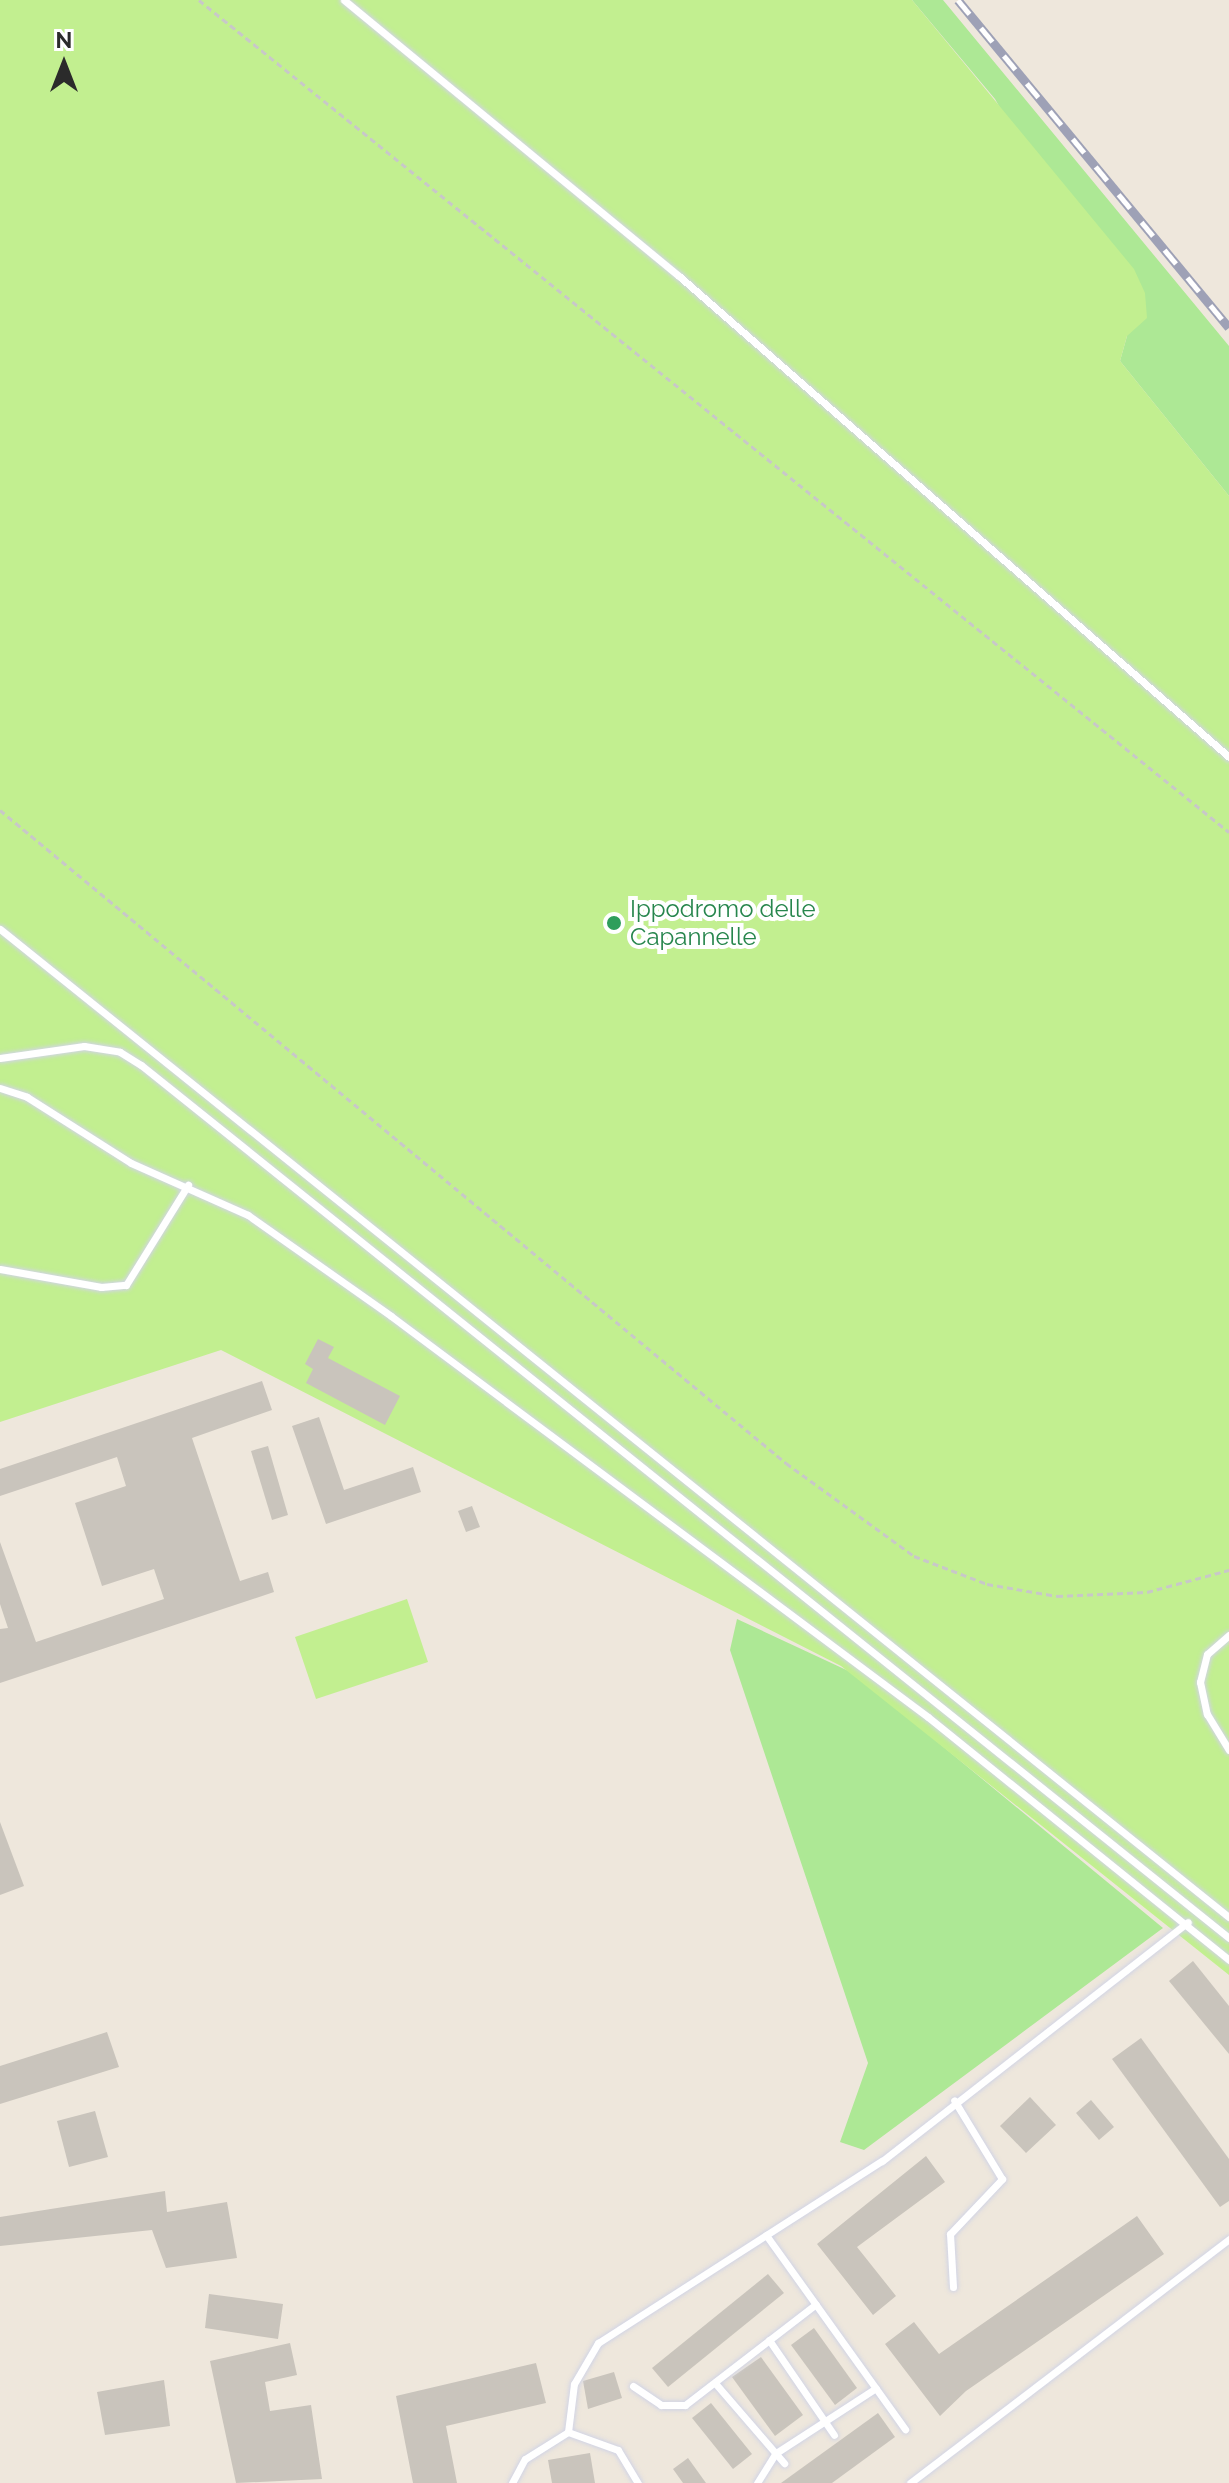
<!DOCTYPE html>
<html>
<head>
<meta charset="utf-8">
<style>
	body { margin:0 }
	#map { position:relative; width:1229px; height:2483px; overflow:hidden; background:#eee7dc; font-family:Raleway,sans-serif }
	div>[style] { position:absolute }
	.green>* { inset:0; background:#ade895 }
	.pitch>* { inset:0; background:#c2ef90 }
	.building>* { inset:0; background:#c9c4bc }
	.path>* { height:3px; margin-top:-1.5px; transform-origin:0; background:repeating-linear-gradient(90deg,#c8c8c8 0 6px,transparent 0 10px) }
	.roads { filter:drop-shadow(0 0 2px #d1d4e5) drop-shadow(0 0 2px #d1d4e5) }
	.lane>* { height:7px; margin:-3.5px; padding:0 3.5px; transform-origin:3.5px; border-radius:3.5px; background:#fff }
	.rail>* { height:9px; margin-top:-4.5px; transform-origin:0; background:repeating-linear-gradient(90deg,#fff 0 18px,#9ea1b6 0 36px); box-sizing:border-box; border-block:2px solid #9ea1b6 }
	.dots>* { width:22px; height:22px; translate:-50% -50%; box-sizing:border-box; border:4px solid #fff; border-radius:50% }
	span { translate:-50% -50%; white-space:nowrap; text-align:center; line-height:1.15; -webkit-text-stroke:8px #fff; paint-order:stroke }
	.leisure-label { font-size:24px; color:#27864d }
	.left { translate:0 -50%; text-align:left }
	.north { position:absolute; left:24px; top:24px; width:80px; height:80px; -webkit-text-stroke:6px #fff; paint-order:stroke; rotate:0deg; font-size:22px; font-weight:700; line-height:32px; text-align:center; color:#2b2b2b }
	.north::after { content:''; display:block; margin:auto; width:28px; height:36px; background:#2b2b2b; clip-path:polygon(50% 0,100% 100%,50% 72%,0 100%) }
</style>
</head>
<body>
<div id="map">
	<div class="green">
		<i style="clip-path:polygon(912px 0,943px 0,1229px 346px,1229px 496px,1120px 361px,1127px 336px,995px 99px)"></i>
		<i style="clip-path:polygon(737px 1619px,855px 1674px,1163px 1928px,864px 2150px,840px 2142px,868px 2063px,730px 1650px)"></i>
	</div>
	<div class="pitch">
		<i style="clip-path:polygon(0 0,912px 0,1134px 269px,1145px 293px,1147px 318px,1127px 336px,1120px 361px,1229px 496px,1229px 1975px,841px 1666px,221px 1350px,0 1422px)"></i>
		<i style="clip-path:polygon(407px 1599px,428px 1662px,316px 1699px,295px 1637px)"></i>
	</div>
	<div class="building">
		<i style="clip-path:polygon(318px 1339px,334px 1347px,328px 1358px,400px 1396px,385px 1425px,306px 1383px,313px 1369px,305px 1364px)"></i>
		<i style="clip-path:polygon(262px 1381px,272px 1410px,192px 1438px,240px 1581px,268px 1572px,274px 1592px,0 1683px,0 1629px,8px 1628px,0 1604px,0 1542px,36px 1642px,164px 1599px,154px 1569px,102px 1586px,75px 1503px,126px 1486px,117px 1457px,0 1496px,0 1469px)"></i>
		<i style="clip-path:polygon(319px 1417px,344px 1490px,413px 1467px,421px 1492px,326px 1524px,292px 1426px)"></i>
		<i style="clip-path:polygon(268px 1446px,288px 1515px,272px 1520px,251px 1451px)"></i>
		<i style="clip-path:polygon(472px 1506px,480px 1527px,466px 1532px,458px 1511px)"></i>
		<i style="clip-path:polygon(0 1822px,24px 1886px,0 1895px)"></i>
		<i style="clip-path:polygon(1193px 1961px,1229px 2006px,1229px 2054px,1169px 1981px)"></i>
		<i style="clip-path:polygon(107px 2032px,119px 2067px,0 2104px,0 2066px)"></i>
		<i style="clip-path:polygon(1141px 2038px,1229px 2159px,1229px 2201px,1220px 2207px,1112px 2059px)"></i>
		<i style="clip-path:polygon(1030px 2097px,1056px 2125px,1026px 2153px,1000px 2126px)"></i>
		<i style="clip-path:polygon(1091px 2100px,1114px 2127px,1099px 2140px,1076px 2113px)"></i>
		<i style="clip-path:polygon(95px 2111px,108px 2157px,69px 2167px,57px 2121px)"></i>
		<i style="clip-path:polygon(926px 2156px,945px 2182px,857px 2247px,896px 2296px,873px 2315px,817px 2244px)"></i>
		<i style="clip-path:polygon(165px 2191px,167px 2212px,227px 2202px,237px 2258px,166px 2268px,152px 2230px,0 2246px,0 2217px)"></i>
		<i style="clip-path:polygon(1137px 2216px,1164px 2254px,966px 2391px,940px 2416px,885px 2344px,914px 2322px,939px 2354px)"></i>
		<i style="clip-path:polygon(768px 2274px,784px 2293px,668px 2387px,652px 2368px)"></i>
		<i style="clip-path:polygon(209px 2294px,283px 2304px,278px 2339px,205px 2328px)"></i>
		<i style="clip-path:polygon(814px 2328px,857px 2388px,835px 2405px,791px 2345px)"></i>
		<i style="clip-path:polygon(290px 2343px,297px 2375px,265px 2382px,270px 2411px,311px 2405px,322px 2479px,236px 2483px,210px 2361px)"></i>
		<i style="clip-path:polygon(761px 2357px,803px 2415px,775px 2436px,732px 2377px)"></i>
		<i style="clip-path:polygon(536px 2363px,546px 2403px,446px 2426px,457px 2483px,413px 2483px,396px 2396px)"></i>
		<i style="clip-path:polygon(614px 2372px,622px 2398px,588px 2409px,583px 2381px)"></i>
		<i style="clip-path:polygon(164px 2380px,170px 2426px,105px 2435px,97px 2392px)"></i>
		<i style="clip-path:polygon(711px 2403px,752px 2454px,733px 2469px,692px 2418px)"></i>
		<i style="clip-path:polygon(878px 2413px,895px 2437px,832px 2483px,781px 2483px)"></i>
		<i style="clip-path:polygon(590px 2453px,595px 2483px,552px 2483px,548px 2460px)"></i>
		<i style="clip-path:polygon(688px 2458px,706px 2483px,683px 2483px,673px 2469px)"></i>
	</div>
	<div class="path">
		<i style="left:199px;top:0;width:1324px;rotate:38.93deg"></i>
		<i style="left:0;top:810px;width:1022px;rotate:39.72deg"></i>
		<i style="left:786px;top:1463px;width:158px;rotate:36deg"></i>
		<i style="left:914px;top:1556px;width:78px;rotate:21deg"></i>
		<i style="left:987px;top:1584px;width:71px;rotate:9.7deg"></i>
		<i style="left:1057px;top:1596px;width:90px;rotate:-2.5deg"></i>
		<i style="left:1147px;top:1592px;width:85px;rotate:-15deg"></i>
	</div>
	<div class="roads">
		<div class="lane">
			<i style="left:344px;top:0;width:434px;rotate:39.5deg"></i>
			<i style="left:679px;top:276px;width:731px;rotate:41.17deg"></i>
			<i style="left:0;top:929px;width:1577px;rotate:38.8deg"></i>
			<i style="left:0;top:1058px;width:85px;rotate:-8.1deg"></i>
			<i style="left:84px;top:1046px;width:36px;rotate:9deg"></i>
			<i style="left:120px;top:1052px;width:25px;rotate:32deg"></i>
			<i style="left:141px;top:1065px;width:1395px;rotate:38.74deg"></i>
			<i style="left:0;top:1088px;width:28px;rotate:18deg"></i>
			<i style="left:27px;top:1097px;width:123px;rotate:32.4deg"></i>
			<i style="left:131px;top:1163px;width:128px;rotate:24deg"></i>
			<i style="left:248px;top:1215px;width:175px;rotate:35.2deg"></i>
			<i style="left:391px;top:1316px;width:670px;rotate:36.75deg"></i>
			<i style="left:928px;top:1717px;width:387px;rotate:38.9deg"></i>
			<i style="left:0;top:1269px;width:103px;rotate:10.1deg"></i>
			<i style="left:101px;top:1287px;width:25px;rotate:-5deg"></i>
			<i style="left:126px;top:1285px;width:118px;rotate:-58.2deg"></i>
			<i style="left:1229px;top:1635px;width:29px;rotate:139deg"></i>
			<i style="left:1207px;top:1654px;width:29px;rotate:104deg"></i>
			<i style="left:1200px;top:1682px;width:33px;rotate:78deg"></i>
			<i style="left:1207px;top:1714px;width:42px;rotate:58.6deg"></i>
			<i style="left:766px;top:2235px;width:239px;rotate:54.4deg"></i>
			<i style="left:953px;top:2287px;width:53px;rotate:-93.2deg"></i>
			<i style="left:950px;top:2234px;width:76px;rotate:-46.6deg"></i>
			<i style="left:1002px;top:2179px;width:92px;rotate:-121.3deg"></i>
			<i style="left:769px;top:2340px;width:115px;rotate:55.6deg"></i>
			<i style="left:715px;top:2383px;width:106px;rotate:49.2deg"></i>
			<i style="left:633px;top:2386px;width:34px;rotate:34deg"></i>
			<i style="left:661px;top:2405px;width:24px"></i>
			<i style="left:685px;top:2405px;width:165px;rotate:-37.6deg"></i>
			<i style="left:568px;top:2432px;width:53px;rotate:19.8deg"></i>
			<i style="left:618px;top:2450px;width:39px;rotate:59deg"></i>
			<i style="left:512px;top:2483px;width:27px;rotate:-62deg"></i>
			<i style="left:525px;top:2459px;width:51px;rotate:-32.1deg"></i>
			<i style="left:568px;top:2432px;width:48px;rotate:-82.9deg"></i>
			<i style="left:574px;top:2384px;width:48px;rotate:-59.7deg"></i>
			<i style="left:598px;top:2343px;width:337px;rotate:-32.7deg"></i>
			<i style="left:882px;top:2161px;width:388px;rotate:-38deg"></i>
			<i style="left:757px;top:2483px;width:36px;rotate:-58deg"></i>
			<i style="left:776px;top:2453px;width:119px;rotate:-33deg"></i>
			<i style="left:910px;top:2483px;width:402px;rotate:-37.4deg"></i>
		</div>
	</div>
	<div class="rail">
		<i style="left:958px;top:0;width:425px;rotate:50.4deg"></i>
	</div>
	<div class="dots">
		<i style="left:614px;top:923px;background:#2e9e5b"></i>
	</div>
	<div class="leisure-label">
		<span class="left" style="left:630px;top:923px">Ippodromo delle<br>Capannelle</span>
	</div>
	<div class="north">N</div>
</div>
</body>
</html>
